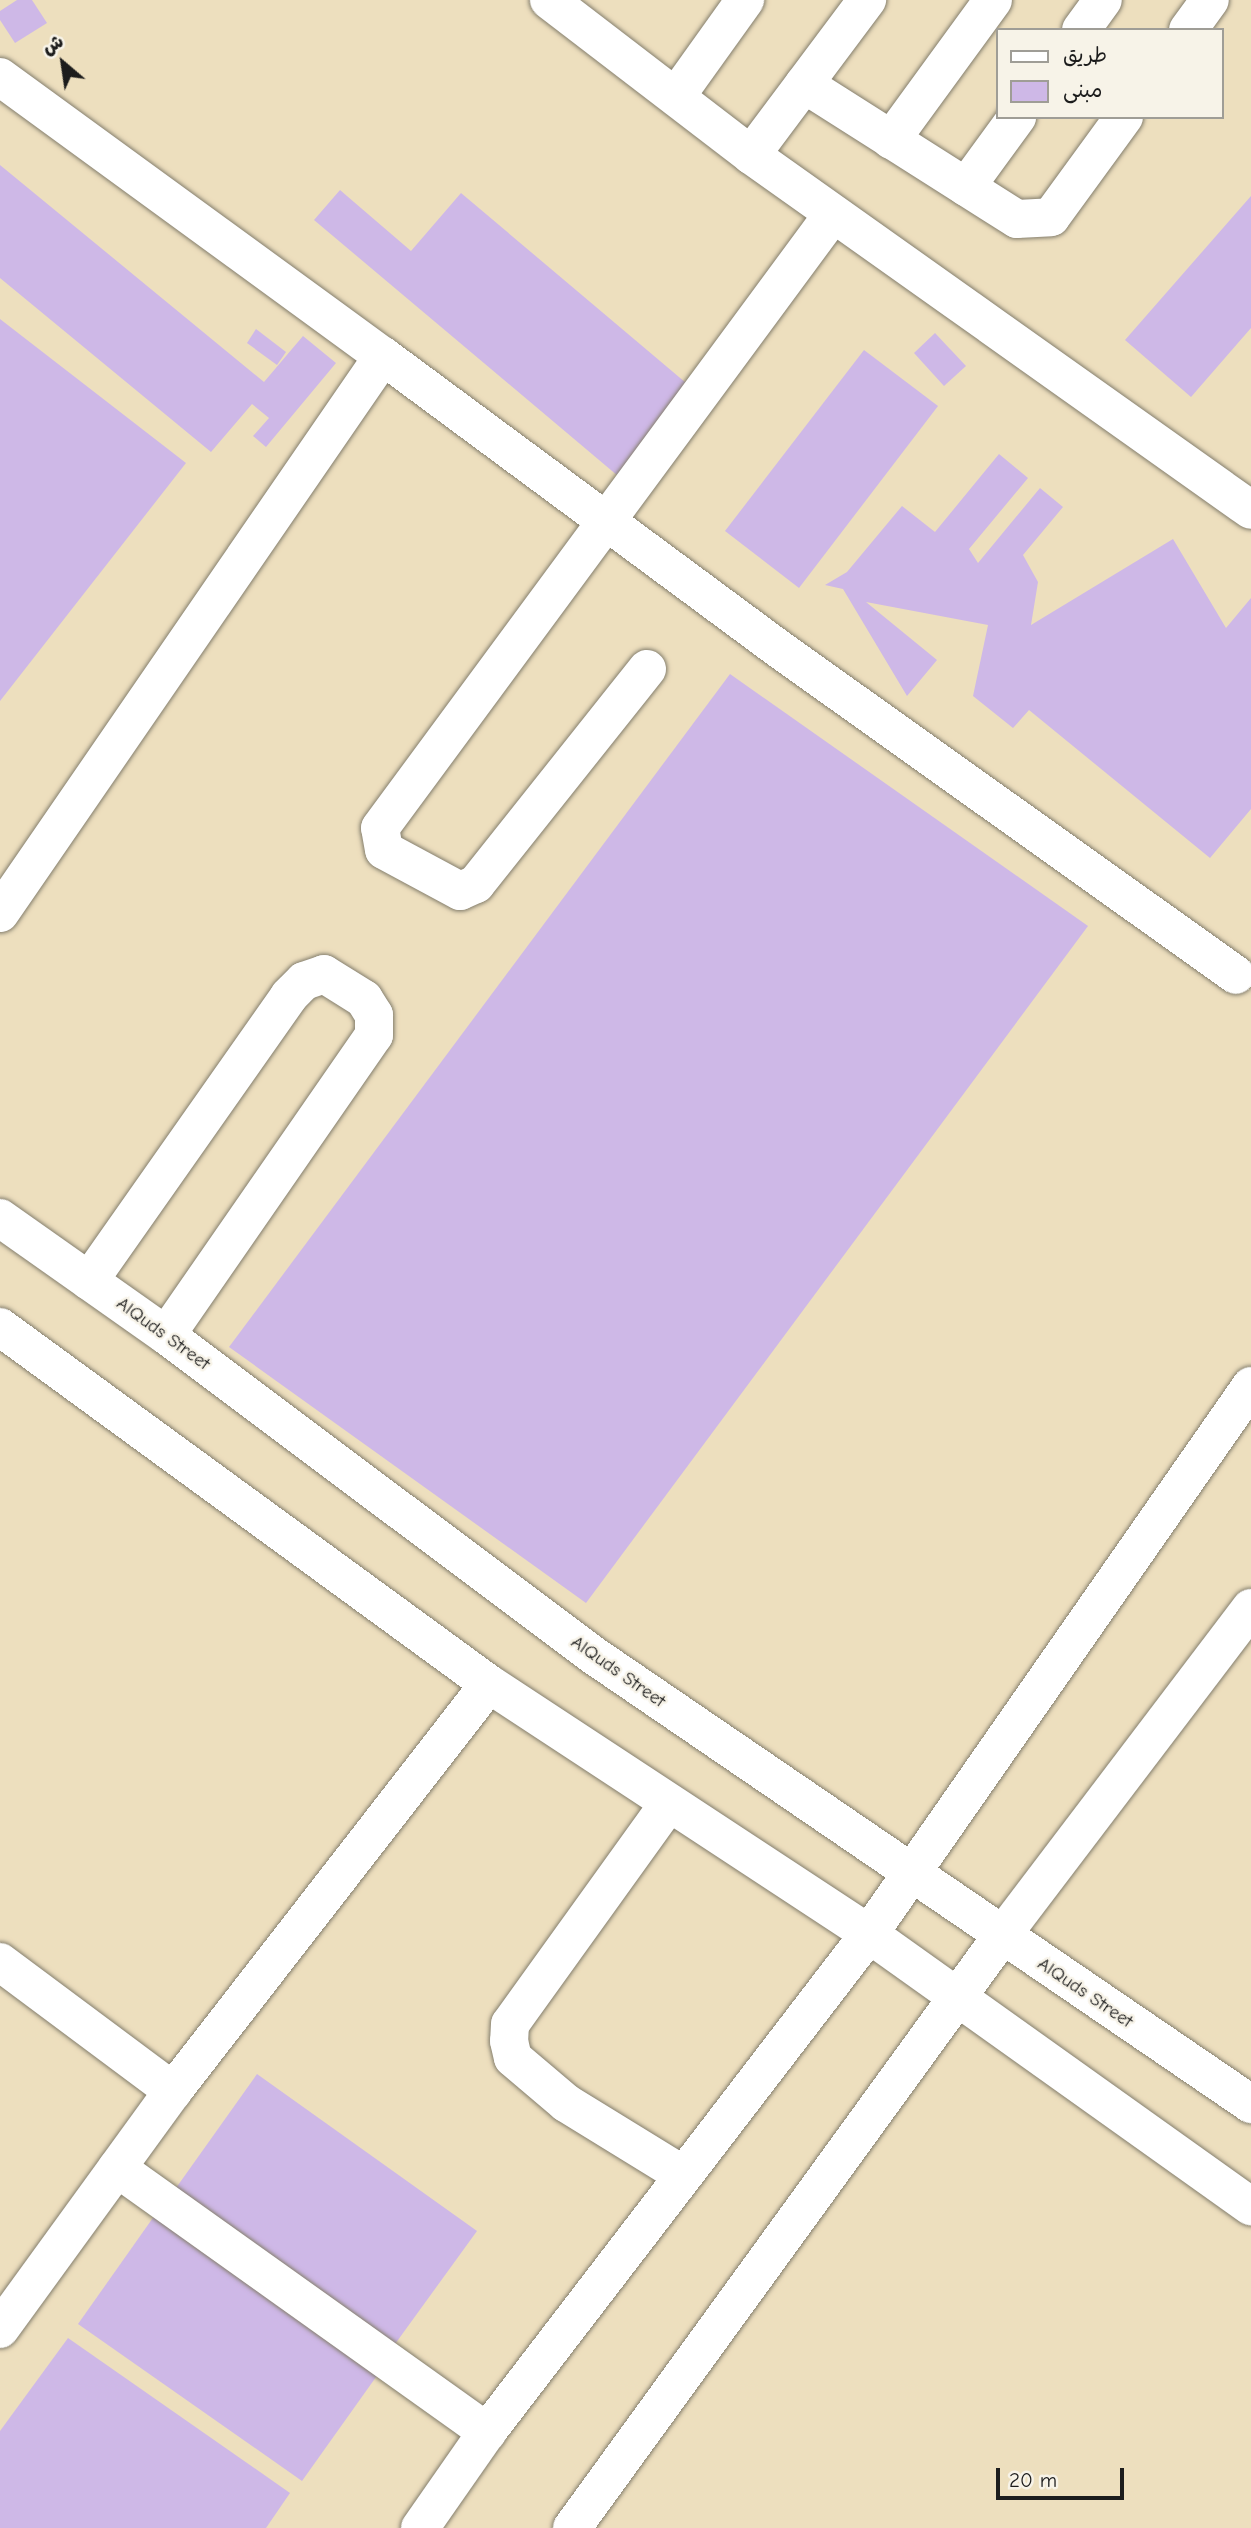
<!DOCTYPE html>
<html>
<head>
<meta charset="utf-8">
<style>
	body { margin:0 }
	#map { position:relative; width:1251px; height:2528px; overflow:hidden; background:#eddfbe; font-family:"Comic Neue","Playpen Sans Arabic",sans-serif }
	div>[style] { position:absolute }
	.building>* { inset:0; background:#ceb8e7 }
	.roads { filter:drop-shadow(0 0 2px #847e6d) drop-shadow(0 0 2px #847e6d) }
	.minor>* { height:38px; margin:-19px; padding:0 19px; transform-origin:19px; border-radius:19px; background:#fff }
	span { translate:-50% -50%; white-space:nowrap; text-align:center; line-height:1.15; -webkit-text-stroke:5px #f7f3e8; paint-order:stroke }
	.street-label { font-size:19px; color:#1c1c1c }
	.legend { position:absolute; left:996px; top:28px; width:228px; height:91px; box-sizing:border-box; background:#f7f3e8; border:2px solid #9f9d96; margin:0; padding:9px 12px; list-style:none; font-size:21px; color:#1c1c1c }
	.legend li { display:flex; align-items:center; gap:14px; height:35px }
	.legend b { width:35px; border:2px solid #9f9d96 }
	.north { position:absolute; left:28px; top:28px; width:70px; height:70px; -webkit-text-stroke:5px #f7f3e8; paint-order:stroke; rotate:331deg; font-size:19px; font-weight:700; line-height:28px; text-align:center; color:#1c1c1c }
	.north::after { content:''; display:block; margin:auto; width:24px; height:32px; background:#1c1c1c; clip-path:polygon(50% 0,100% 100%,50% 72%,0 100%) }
	.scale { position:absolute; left:996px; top:2468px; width:128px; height:32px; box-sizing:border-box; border:4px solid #1c1c1c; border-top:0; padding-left:9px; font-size:21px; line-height:24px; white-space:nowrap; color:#1c1c1c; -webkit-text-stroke:5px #f7f3e8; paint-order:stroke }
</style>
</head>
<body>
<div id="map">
	<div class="building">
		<i style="clip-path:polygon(17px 0,32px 0,47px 23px,15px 43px,0 20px,0 11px)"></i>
		<i style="clip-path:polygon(0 165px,264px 382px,303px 336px,336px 363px,266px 447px,253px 436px,269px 418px,252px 404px,211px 452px,0 278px)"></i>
		<i style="clip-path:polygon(340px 190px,411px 251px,461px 193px,692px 388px,618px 476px,314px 220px)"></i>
		<i style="clip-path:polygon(1251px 196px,1251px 328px,1191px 397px,1125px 340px)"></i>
		<i style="clip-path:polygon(0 319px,186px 463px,0 701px)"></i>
		<i style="clip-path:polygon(256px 329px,286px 352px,277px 365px,247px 343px)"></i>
		<i style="clip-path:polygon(935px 333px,966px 366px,944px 386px,914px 353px)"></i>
		<i style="clip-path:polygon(864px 350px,938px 406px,799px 588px,725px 531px)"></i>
		<i style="clip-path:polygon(999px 454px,1028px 478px,969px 549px,978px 563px,1040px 488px,1063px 507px,1023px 555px,1038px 582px,1031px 625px,1173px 539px,1226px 628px,1251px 598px,1251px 809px,1210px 858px,1029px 710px,1013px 728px,973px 696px,988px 625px,866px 602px,937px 660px,907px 696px,843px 589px,825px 585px,847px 572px,902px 506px,935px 532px)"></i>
		<i style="clip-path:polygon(730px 674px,1088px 926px,586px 1603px,229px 1347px)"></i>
		<i style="clip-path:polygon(257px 2074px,477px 2231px,390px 2351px,171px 2195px)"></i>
		<i style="clip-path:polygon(162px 2205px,386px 2363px,302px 2481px,78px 2324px)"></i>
		<i style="clip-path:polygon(68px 2338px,290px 2493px,266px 2528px,0 2528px,0 2431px)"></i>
	</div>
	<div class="roads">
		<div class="minor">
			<i style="left:549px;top:0;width:255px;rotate:37.5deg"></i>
			<i style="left:751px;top:155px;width:613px;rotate:35.37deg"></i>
			<i style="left:1081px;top:30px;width:37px;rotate:-54deg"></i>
			<i style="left:1188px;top:30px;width:37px;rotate:-54deg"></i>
			<i style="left:0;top:77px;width:474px;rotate:36.1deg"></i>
			<i style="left:383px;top:356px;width:676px;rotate:124.51deg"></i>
			<i style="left:804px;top:84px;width:252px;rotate:32.4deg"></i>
			<i style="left:1017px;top:219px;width:34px;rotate:-3deg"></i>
			<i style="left:1051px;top:217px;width:124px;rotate:-53.9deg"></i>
			<i style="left:677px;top:95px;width:117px;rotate:-54.4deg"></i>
			<i style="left:891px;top:140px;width:173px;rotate:-53.9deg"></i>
			<i style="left:751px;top:155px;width:194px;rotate:-53.2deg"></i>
			<i style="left:966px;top:187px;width:87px;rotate:-53.9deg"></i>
			<i style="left:383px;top:356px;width:493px;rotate:36.5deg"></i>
			<i style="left:779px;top:649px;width:561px;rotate:35.5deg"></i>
			<i style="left:647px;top:669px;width:275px;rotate:128.5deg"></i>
			<i style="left:476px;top:884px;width:17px;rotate:156deg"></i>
			<i style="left:460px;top:891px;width:86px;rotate:-151.7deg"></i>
			<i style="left:384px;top:850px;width:22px;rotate:-100deg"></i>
			<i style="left:380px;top:828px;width:763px;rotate:-53.58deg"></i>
			<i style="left:0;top:1218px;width:203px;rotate:35.2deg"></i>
			<i style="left:166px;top:1335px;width:534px;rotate:36.85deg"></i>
			<i style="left:593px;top:1655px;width:797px;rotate:34.31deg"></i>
			<i style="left:89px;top:1281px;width:348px;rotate:-54.9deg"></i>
			<i style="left:289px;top:996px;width:21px;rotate:-45deg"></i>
			<i style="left:304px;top:981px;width:21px;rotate:-19deg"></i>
			<i style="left:324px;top:974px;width:47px;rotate:32deg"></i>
			<i style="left:364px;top:999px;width:19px;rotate:58deg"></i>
			<i style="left:374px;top:1015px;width:20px;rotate:90deg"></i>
			<i style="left:374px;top:1035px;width:365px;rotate:124.7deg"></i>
			<i style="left:0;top:1327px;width:605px;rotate:36.13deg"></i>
			<i style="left:489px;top:1684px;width:455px;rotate:33.3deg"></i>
			<i style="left:869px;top:1934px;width:469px;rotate:35.5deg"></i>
			<i style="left:669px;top:1803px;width:272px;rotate:125.7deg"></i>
			<i style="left:510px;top:2024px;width:17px;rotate:93deg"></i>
			<i style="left:509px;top:2041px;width:17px;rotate:77deg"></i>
			<i style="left:513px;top:2058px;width:70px;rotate:40.3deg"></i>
			<i style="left:566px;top:2103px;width:137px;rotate:31.6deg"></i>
			<i style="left:0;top:1962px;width:216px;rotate:36.7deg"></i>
			<i style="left:117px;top:2168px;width:455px;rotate:35.5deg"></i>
			<i style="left:0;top:2329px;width:294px;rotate:-54deg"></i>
			<i style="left:173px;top:2091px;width:515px;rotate:-52.17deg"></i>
			<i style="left:420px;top:2528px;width:117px;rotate:-55.1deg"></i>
			<i style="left:487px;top:2432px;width:628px;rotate:-52.51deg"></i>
			<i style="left:869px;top:1934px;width:668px;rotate:-55.12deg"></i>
			<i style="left:572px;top:2528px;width:730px;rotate:-54.02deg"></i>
			<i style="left:1001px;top:1937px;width:413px;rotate:-52.8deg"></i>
		</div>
	</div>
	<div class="street-label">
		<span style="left:163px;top:1334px;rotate:36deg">AlQuds Street</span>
		<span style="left:618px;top:1672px;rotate:35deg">AlQuds Street</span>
		<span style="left:1085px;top:1993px;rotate:34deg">AlQuds Street</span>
	</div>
	<ul class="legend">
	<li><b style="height:9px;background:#fff"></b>طريق</li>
	<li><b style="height:19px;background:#ceb8e7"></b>مبنى</li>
	</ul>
	<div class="north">ش</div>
	<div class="scale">20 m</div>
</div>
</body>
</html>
